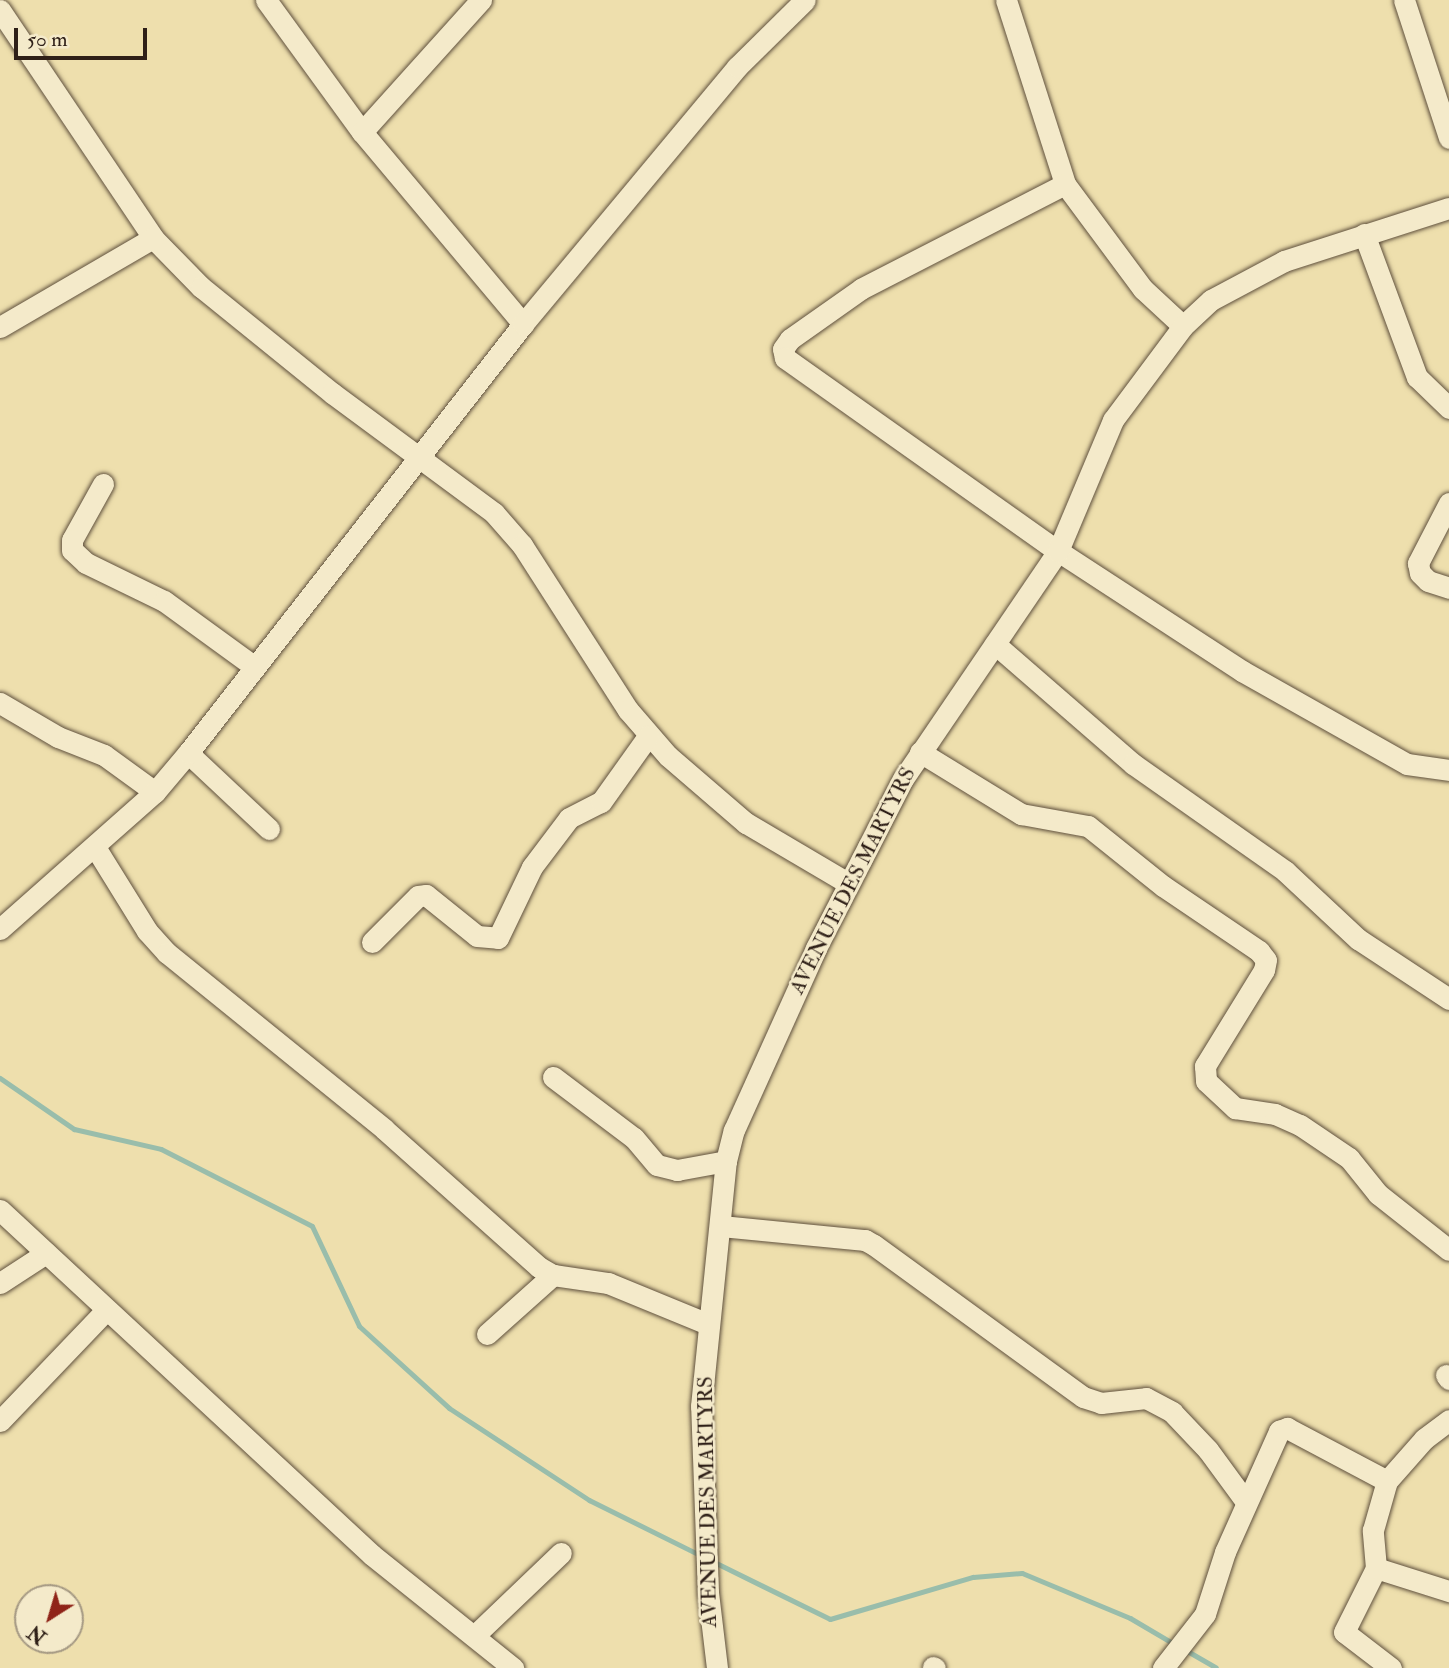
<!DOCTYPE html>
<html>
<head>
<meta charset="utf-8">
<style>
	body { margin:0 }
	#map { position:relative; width:1449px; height:1668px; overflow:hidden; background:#eedfad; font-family:"IM FELL Double Pica",serif }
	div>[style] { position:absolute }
	.stream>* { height:5px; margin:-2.5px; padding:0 2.5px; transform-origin:2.5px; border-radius:2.5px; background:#99bdab }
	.roads { filter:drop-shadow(0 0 2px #5f503d) drop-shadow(0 0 2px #5f503d) }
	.street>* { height:21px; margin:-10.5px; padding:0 10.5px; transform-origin:10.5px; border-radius:10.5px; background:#f4eaca }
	span { translate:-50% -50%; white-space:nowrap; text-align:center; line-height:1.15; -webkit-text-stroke:5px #f4eaca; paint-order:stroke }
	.street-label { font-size:21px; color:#2f2018 }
	.north { position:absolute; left:14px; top:1584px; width:70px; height:70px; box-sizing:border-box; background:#f4eaca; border:2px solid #a59983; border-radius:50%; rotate:217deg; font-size:19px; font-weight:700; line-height:28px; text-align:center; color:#2f2018 }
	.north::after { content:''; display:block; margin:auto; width:24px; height:32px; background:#8f2418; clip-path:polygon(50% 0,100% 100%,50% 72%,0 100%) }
	.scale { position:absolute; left:14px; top:28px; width:133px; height:32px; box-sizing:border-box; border:4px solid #2f2018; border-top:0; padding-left:9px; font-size:21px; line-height:24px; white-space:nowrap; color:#2f2018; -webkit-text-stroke:5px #f4eaca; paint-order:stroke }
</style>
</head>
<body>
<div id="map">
	<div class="stream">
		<i style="left:0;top:1078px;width:90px;rotate:34.6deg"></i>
		<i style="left:74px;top:1129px;width:89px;rotate:12.9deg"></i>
		<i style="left:161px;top:1149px;width:169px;rotate:27deg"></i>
		<i style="left:312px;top:1226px;width:110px;rotate:64.8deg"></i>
		<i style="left:359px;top:1326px;width:122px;rotate:42.3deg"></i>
		<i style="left:449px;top:1408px;width:168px;rotate:33.3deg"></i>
		<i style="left:589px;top:1500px;width:124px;rotate:26.4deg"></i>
		<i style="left:712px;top:1561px;width:131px;rotate:26.2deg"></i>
		<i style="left:830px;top:1619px;width:149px;rotate:-16.4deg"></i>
		<i style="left:973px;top:1577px;width:49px;rotate:-4.7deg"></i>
		<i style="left:1022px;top:1573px;width:117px;rotate:22.6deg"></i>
		<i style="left:1130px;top:1618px;width:51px;rotate:30.6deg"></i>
		<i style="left:1182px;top:1648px;width:39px;rotate:30deg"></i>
	</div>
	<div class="roads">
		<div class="street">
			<i style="left:266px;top:0;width:163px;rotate:54deg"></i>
			<i style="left:362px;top:132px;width:251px;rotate:50deg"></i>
			<i style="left:1006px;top:0;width:193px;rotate:72.2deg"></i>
			<i style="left:1065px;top:184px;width:131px;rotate:53.4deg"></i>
			<i style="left:1143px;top:289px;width:54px;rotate:42.8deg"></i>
			<i style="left:1404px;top:0;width:145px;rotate:71.9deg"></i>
			<i style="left:0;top:10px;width:275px;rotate:56.1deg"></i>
			<i style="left:153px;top:238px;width:69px;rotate:45.6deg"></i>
			<i style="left:201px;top:287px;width:169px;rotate:39deg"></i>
			<i style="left:332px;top:393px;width:202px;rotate:36.5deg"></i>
			<i style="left:494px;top:513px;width:43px;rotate:48.8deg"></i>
			<i style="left:522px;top:545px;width:196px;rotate:57.3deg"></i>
			<i style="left:628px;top:710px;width:61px;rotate:49deg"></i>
			<i style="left:668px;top:756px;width:103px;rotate:40.7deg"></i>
			<i style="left:746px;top:823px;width:118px;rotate:30.5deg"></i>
			<i style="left:362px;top:132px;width:178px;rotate:-48deg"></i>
			<i style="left:1065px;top:184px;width:229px;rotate:152.8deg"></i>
			<i style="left:861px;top:289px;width:87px;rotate:144.8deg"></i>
			<i style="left:790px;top:339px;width:12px;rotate:125deg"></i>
			<i style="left:783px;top:349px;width:9px;rotate:77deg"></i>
			<i style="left:785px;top:358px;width:334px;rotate:35.3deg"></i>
			<i style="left:1058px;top:551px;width:220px;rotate:33.1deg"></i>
			<i style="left:1242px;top:671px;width:189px;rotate:29.4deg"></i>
			<i style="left:1407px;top:764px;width:42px;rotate:8.1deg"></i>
			<i style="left:1364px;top:234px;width:153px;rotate:69.7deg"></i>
			<i style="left:1417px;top:377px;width:45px;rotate:44.1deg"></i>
			<i style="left:0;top:327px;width:177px;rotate:-30.2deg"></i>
			<i style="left:103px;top:484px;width:64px;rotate:119deg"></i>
			<i style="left:72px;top:540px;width:10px;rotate:90deg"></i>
			<i style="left:72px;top:550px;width:19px;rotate:43deg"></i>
			<i style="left:86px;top:563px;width:87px;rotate:26deg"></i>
			<i style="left:164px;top:601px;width:112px;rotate:36deg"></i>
			<i style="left:1449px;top:503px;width:68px;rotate:117.3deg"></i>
			<i style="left:1418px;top:563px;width:10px;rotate:79deg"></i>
			<i style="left:1420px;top:573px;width:11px;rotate:45deg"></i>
			<i style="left:1428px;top:581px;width:22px;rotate:18deg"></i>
			<i style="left:995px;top:644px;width:183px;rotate:41deg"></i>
			<i style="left:1133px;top:764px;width:186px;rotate:35.1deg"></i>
			<i style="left:1285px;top:871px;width:100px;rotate:43deg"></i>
			<i style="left:1358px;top:939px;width:109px;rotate:33.4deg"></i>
			<i style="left:0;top:703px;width:67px;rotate:30.4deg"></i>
			<i style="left:58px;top:737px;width:49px;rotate:21.4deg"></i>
			<i style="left:104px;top:755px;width:63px;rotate:36deg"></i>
			<i style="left:920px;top:752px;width:119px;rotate:31.5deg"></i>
			<i style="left:1021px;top:814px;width:68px;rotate:10.2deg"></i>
			<i style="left:1088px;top:826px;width:96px;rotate:38.7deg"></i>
			<i style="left:1163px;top:886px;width:116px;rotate:34.1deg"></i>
			<i style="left:1259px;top:951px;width:11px;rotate:52deg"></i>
			<i style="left:1266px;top:960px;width:10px;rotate:101deg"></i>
			<i style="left:1264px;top:970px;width:113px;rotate:121.6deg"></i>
			<i style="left:1205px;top:1066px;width:15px;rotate:86deg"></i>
			<i style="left:1206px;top:1081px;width:40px;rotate:43deg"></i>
			<i style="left:1235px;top:1108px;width:40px;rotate:8.5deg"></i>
			<i style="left:1275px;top:1114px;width:27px;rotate:24deg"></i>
			<i style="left:1300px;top:1125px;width:59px;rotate:34deg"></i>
			<i style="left:1349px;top:1158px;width:46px;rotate:51.1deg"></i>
			<i style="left:1378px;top:1194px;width:90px;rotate:38.3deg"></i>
			<i style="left:188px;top:753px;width:111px;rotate:43.2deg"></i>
			<i style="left:95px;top:847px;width:99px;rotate:58.2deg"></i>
			<i style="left:147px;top:931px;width:30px;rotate:48deg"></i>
			<i style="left:167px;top:953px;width:279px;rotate:39deg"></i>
			<i style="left:384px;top:1129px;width:208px;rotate:41.7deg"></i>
			<i style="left:539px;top:1267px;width:16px;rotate:30deg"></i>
			<i style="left:553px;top:1275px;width:56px;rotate:8.3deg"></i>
			<i style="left:608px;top:1283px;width:108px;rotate:22.3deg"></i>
			<i style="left:0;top:929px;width:207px;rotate:-41.5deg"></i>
			<i style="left:155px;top:792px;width:51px;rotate:-49.8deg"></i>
			<i style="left:188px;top:753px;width:544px;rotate:-52.01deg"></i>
			<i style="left:523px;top:324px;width:334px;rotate:-50.2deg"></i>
			<i style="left:737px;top:67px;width:95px;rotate:-44.6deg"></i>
			<i style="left:372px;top:942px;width:65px;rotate:-45deg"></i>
			<i style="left:418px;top:896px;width:8px;rotate:-7deg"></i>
			<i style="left:426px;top:895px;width:65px;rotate:38.8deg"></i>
			<i style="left:477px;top:936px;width:21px;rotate:5deg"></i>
			<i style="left:498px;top:938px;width:79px;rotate:-64.4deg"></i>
			<i style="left:532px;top:867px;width:61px;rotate:-52.9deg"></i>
			<i style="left:569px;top:818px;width:36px;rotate:-27deg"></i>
			<i style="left:601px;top:802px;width:81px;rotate:-54.5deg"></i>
			<i style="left:553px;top:1077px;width:101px;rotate:37deg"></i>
			<i style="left:634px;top:1138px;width:35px;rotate:50deg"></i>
			<i style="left:657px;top:1165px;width:21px;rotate:14deg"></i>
			<i style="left:677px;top:1170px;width:50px;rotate:-10.4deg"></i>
			<i style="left:0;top:1210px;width:507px;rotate:42.84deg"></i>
			<i style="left:372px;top:1555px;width:181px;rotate:38.7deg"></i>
			<i style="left:721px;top:1226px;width:145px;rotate:5.6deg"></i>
			<i style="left:865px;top:1240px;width:10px;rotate:29deg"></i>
			<i style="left:874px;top:1245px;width:258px;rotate:36deg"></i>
			<i style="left:1083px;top:1397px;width:19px;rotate:18deg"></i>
			<i style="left:1101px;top:1403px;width:45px;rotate:-6.3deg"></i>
			<i style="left:1146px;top:1398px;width:30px;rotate:28deg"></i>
			<i style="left:1172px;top:1412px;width:52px;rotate:46.5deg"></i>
			<i style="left:1208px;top:1450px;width:64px;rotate:53.8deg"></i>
			<i style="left:0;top:1283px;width:55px;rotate:-33.1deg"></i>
			<i style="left:487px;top:1334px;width:89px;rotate:-41.8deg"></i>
			<i style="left:1446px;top:1375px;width:5px;rotate:53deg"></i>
			<i style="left:0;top:1421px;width:153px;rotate:-46.3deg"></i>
			<i style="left:1376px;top:1568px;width:77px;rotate:17.5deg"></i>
			<i style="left:474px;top:1636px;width:120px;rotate:-43.7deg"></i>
			<i style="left:933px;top:1667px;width:2px;rotate:27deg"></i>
			<i style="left:717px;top:1668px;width:76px;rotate:-96.8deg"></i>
			<i style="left:708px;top:1593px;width:187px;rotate:-92.1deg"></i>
			<i style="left:701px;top:1406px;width:246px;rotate:-84.2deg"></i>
			<i style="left:726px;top:1161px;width:32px;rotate:-76deg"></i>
			<i style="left:734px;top:1130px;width:200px;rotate:-65.7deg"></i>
			<i style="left:816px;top:948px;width:190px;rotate:-62.8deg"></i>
			<i style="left:903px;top:779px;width:276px;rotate:-55.8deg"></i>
			<i style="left:1058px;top:551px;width:142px;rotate:-67.2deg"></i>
			<i style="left:1113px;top:420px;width:117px;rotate:-53.3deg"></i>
			<i style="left:1183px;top:326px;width:38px;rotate:-43deg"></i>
			<i style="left:1211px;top:300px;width:83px;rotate:-28.1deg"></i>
			<i style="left:1284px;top:261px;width:173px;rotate:-17.8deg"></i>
			<i style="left:1163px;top:1668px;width:68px;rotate:-52.1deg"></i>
			<i style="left:1205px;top:1614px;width:65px;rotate:-72.1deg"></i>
			<i style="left:1225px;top:1552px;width:133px;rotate:-65.9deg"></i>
			<i style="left:1279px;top:1431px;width:9px;rotate:-21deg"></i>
			<i style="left:1287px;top:1428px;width:113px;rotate:27.9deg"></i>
			<i style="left:1391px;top:1668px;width:59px;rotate:-142.5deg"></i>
			<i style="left:1344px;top:1632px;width:72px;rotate:-63.4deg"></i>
			<i style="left:1376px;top:1568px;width:38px;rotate:-95deg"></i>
			<i style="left:1373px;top:1530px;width:51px;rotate:-74.1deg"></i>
			<i style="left:1387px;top:1481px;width:56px;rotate:-48.6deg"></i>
			<i style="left:1424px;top:1439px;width:31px;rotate:-37deg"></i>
		</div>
	</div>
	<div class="street-label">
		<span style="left:853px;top:881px;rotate:-63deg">AVENUE DES MARTYRS</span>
		<span style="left:708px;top:1502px;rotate:-91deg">AVENUE DES MARTYRS</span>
	</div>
	<div class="north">N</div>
	<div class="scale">50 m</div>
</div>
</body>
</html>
